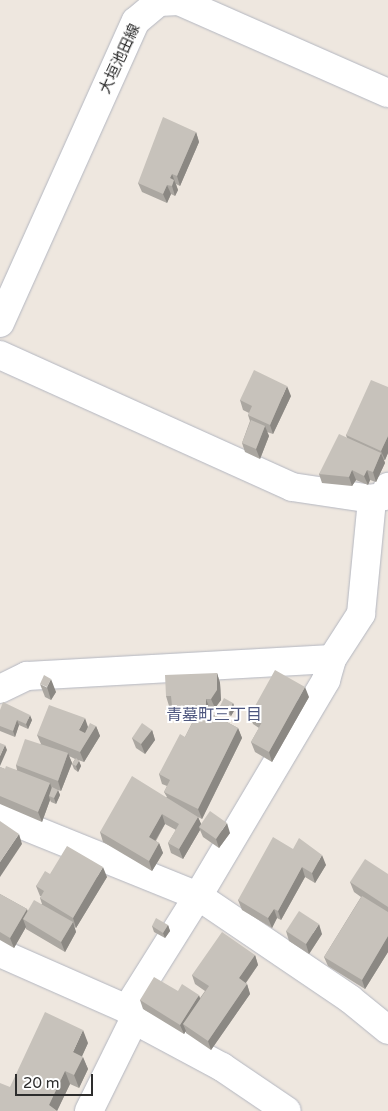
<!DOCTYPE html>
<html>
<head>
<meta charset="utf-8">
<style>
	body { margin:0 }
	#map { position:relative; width:388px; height:1111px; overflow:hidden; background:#eee7df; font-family:"Varela Round","Noto Sans JP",sans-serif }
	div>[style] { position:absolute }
	.roads { filter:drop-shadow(0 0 1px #b3b6c0) drop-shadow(0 0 1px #b3b6c0) }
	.minor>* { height:28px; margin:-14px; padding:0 14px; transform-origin:14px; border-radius:14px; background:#fff }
	.secondary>* { height:28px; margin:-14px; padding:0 14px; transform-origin:14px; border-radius:14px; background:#fff }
	.wall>* { inset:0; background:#aba7a1 }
	.shaded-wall>* { inset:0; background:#8b8883 }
	.building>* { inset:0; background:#c7c2bb }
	span { translate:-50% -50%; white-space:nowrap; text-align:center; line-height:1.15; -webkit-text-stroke:4px #fff; paint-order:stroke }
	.street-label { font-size:15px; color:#2d2d2d }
	.neighbourhood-label { font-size:16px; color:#4d567e }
	.scale { position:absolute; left:15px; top:1074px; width:78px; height:22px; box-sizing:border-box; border:2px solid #2d2d2d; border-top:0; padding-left:6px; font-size:15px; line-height:18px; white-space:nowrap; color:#2d2d2d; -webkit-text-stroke:4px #fff; paint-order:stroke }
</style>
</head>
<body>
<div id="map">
	<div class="roads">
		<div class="minor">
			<i style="left:0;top:355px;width:320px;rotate:24.3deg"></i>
			<i style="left:292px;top:487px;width:81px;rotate:8.5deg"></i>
			<i style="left:372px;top:499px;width:12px;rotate:-14deg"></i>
			<i style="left:384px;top:496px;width:10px;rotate:-66deg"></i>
			<i style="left:0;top:689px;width:30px;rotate:-26deg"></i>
			<i style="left:27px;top:676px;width:305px;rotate:-3.2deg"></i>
			<i style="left:0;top:816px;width:214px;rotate:22deg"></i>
			<i style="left:198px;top:896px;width:184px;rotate:34.1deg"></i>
			<i style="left:350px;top:999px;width:49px;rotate:39.2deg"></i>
			<i style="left:0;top:953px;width:139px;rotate:23.8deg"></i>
			<i style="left:127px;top:1009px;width:133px;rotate:-57.9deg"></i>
			<i style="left:198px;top:896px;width:251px;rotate:-59.3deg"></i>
			<i style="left:326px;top:680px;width:22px;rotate:-74deg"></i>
			<i style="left:332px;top:659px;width:54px;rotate:-57.2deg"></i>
			<i style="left:361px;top:614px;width:116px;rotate:-84.5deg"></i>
			<i style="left:134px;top:1020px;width:100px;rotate:28.1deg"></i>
			<i style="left:222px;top:1067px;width:78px;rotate:34.1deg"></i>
			<i style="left:89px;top:1111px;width:102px;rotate:-63.7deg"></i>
			<i style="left:134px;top:1020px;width:13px;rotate:-122deg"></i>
		</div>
		<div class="secondary">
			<i style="left:0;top:323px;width:331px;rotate:-65.8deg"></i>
			<i style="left:136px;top:21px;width:30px;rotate:-40deg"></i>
			<i style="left:159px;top:2px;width:20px;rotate:-3deg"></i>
			<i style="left:179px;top:1px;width:228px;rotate:23.8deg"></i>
		</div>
	</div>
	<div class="wall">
		<i style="clip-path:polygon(196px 132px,199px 142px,180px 186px,176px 184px,178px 190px,175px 196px,171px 194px,167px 203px,142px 192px,138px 183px)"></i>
		<i style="clip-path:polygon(388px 387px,388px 453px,385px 460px,384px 460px,385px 463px,376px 482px,370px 480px,368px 485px,356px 480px,352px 486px,322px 483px,319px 474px,347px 438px,346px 435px)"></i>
		<i style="clip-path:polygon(291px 396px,273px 434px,267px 432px,269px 436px,260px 459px,245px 452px,242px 443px,250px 421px,248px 415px,249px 413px,243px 410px,240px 400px)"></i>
		<i style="clip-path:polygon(217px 673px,220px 683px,221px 700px,215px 708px,210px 709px,210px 713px,238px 728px,242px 738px,202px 819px,198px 817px,201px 824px,230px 833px,219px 848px,203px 837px,200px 830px,183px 859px,171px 853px,168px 843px,176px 830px,165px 824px,156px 841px,159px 843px,163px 853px,152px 871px,103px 842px,100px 832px,167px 797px,164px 792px,167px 786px,162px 784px,159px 774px,185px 737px,196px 715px,175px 716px,172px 706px,169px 706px,166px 696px)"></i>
		<i style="clip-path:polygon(40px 684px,56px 692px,51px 700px,45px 697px)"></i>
		<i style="clip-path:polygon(309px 697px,272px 762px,255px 752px,251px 742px,259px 728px,253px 724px,250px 715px)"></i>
		<i style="clip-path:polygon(233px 703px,235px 709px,231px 716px,222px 711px,220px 706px)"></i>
		<i style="clip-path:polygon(0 710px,32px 720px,28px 729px,19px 725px,15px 737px,0 731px)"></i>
		<i style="clip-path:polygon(96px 726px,100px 736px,84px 762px,78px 760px,79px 761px,81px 766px,78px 772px,74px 769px,72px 764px,75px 759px,69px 756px,72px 763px,61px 791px,58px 790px,60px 795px,56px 804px,51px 802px,50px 800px,42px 822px,0 804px,0 767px,5px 769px,17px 770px,16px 765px,41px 744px,37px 735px)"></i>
		<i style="clip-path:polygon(152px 730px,155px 740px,145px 754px,136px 748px,132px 738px)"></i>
		<i style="clip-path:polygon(293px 849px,326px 865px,315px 883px,305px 877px,281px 920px,277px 918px,272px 928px,242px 910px,238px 900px)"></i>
		<i style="clip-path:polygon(50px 874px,107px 877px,76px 928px,74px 926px,76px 932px,65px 952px,26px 929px,26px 927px,14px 948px,0 940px,0 894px,27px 909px,27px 911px,42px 904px,40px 898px,41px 896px,40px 896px,36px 886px)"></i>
		<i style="clip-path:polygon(388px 874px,388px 952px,365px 989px,328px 966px,324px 957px,361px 897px,354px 892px,350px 882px)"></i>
		<i style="clip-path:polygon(168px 925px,170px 931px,165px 938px,154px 932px,152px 926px)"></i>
		<i style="clip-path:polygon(286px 931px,322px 934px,309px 954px,289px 941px)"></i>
		<i style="clip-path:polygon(255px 955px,258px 965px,246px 983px,247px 984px,250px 994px,211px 1050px,186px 1033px,186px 1031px,184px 1034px,143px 1009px,140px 1000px,178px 991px,200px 998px,205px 991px,195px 984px,192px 975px)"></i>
		<i style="clip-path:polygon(88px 1043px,82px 1056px,88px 1069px,79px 1088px,70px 1084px,57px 1111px,10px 1087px)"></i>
	</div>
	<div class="shaded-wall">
		<i style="clip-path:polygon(196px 132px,199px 142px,180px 186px,177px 176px)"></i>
		<i style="clip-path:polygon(172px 174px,178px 190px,175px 196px,172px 186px,170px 178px)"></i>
		<i style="clip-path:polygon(167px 185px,171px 194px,167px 203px,163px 194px)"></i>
		<i style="clip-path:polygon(287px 386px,291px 396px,273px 434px,270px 425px)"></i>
		<i style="clip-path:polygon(265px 426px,269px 436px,260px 459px,256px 449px)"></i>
		<i style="clip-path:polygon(388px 436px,388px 453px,385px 460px,381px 451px)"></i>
		<i style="clip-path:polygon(381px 453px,385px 463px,376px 482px,373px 472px)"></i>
		<i style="clip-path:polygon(352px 470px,356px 480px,352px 486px,349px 477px)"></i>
		<i style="clip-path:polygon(367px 470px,370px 480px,368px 485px,364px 476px)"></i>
		<i style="clip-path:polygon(217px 673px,220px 683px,221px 700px,215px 708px,211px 699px)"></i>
		<i style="clip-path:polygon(51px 679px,56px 692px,51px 700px,47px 687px)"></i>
		<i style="clip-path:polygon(305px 687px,309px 697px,272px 762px,269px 752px)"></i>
		<i style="clip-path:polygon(206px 699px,210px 709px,210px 715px,206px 705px)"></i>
		<i style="clip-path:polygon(233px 703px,235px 709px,231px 716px,229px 711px)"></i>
		<i style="clip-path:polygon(30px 715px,32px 720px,28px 729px,26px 724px)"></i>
		<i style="clip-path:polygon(85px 718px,88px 727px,83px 740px,79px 730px)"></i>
		<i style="clip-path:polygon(17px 720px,19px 725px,15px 737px,13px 731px)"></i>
		<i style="clip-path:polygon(96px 726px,100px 736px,84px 762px,80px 752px)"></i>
		<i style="clip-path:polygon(238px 728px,242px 738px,202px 819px,198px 809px)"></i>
		<i style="clip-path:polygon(152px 730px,155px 740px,145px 754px,141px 744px)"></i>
		<i style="clip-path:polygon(5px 745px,7px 750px,0 766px,0 756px)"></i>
		<i style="clip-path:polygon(68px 753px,72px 763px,61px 791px,58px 781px)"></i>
		<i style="clip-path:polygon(79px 761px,81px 766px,78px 772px,76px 766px)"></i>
		<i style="clip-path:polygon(50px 783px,53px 792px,49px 796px,50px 800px,42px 822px,38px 812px)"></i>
		<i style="clip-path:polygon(58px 790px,60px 795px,56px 804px,54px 798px)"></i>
		<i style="clip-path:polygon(162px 814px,165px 824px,152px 846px,149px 837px)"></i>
		<i style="clip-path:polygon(198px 817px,202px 826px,199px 827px,200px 830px,183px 859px,179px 849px)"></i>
		<i style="clip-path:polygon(227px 823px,230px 833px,219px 848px,216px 839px)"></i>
		<i style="clip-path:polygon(19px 834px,22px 844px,0 877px,0 862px)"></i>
		<i style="clip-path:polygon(159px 843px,163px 853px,152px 871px,149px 861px)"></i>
		<i style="clip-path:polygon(322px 855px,326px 865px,315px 883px,312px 873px)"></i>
		<i style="clip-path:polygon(103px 867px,107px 877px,76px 928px,73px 918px)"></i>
		<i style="clip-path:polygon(302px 867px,305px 877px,281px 920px,278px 911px)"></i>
		<i style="clip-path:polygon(27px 909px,30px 919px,23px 919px,26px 927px,14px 948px,10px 938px)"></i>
		<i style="clip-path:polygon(274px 909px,277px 918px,272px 928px,268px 918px)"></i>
		<i style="clip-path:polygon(73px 922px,76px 932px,65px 952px,61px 942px)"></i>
		<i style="clip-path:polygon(319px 924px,322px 934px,309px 954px,306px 944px)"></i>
		<i style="clip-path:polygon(168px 925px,170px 931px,165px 938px,163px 933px)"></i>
		<i style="clip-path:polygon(388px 936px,388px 952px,365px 989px,362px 980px)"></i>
		<i style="clip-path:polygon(255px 955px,258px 965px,242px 988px,239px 978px)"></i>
		<i style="clip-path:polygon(247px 984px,250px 994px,211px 1050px,208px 1041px)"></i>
		<i style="clip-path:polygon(199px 995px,202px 1004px,183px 1024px,186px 1031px,184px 1034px,180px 1025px)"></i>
		<i style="clip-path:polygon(83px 1030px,88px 1043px,78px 1065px,73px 1052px)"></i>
		<i style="clip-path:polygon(83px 1057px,88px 1069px,79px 1088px,74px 1075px)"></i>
		<i style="clip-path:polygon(65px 1071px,70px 1084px,57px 1111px,49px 1105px)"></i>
	</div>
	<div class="building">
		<i style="clip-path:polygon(163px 117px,196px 132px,177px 176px,172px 174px,170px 178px,174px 180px,172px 186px,167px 185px,163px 194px,138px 183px)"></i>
		<i style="clip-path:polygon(254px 370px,287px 386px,270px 425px,248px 415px,252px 406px,240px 400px)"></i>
		<i style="clip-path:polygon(371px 380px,388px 387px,388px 436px,381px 451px,346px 435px)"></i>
		<i style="clip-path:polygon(251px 420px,265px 426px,256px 449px,242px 443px)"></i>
		<i style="clip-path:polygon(339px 434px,381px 453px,373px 472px,367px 470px,364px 476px,352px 470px,349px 477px,319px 474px)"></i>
		<i style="clip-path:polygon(275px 670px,305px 687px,269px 752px,251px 742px,262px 722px,250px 715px)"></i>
		<i style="clip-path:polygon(217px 673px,217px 690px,211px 699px,206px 699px,206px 705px,172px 706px,171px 696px,166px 696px,165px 675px)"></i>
		<i style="clip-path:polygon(44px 675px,51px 679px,47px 687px,40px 684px)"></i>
		<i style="clip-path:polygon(224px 698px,233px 703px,229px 711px,220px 706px)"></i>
		<i style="clip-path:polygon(3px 702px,30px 715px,26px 724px,17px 720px,13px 731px,0 726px,0 710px)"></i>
		<i style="clip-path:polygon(49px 705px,85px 718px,79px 730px,85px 733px,90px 723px,96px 726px,80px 752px,37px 735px)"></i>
		<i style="clip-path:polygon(200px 708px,238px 728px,198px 809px,164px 792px,170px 780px,159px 774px,180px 734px,185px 737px)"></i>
		<i style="clip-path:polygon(142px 723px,152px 730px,141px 744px,132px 738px)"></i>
		<i style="clip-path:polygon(25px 739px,68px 753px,58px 781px,16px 765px)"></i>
		<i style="clip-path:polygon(0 743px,5px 745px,0 756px)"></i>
		<i style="clip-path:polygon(76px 758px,79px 761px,76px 766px,72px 764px)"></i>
		<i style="clip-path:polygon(6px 766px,50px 783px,38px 812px,0 796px,0 767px,5px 769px)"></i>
		<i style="clip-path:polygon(132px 776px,198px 817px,179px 849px,168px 843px,179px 824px,162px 814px,149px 837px,159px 843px,149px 861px,100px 832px)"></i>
		<i style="clip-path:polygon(52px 787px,58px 790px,54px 798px,49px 796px)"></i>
		<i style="clip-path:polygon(210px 811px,227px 823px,216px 839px,199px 827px)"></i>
		<i style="clip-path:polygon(0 821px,19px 834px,0 862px)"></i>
		<i style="clip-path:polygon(273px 837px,293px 849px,299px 838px,322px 855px,312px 873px,302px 867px,278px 911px,274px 909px,268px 918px,238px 900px)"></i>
		<i style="clip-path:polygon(67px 846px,103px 867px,73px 918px,40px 898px,44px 891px,36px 886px,45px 871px,50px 874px)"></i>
		<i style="clip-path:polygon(365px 859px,388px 874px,388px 907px,350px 882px)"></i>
		<i style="clip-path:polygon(0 894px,27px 909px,10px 938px,0 932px)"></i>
		<i style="clip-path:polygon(362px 896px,388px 912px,388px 936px,362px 980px,324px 957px)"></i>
		<i style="clip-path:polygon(34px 900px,73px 922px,61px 942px,23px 919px)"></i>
		<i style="clip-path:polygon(299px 911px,319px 924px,306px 944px,286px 931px)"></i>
		<i style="clip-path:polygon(156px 918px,168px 925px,163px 933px,152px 926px)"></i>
		<i style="clip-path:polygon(222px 932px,255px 955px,239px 978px,247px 984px,208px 1041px,183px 1024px,209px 986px,192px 975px)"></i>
		<i style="clip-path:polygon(154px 977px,178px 991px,182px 984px,199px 995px,180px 1025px,140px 1000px)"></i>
		<i style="clip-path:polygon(45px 1012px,83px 1030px,73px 1052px,83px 1057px,74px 1075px,65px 1071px,49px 1105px,57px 1111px,0 1111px,0 1083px,10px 1087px)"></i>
	</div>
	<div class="street-label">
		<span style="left:120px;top:59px;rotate:-65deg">大垣池田線</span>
	</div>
	<div class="neighbourhood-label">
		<span style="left:214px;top:715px">青墓町三丁目</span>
	</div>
	<div class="scale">20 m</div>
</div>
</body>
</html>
